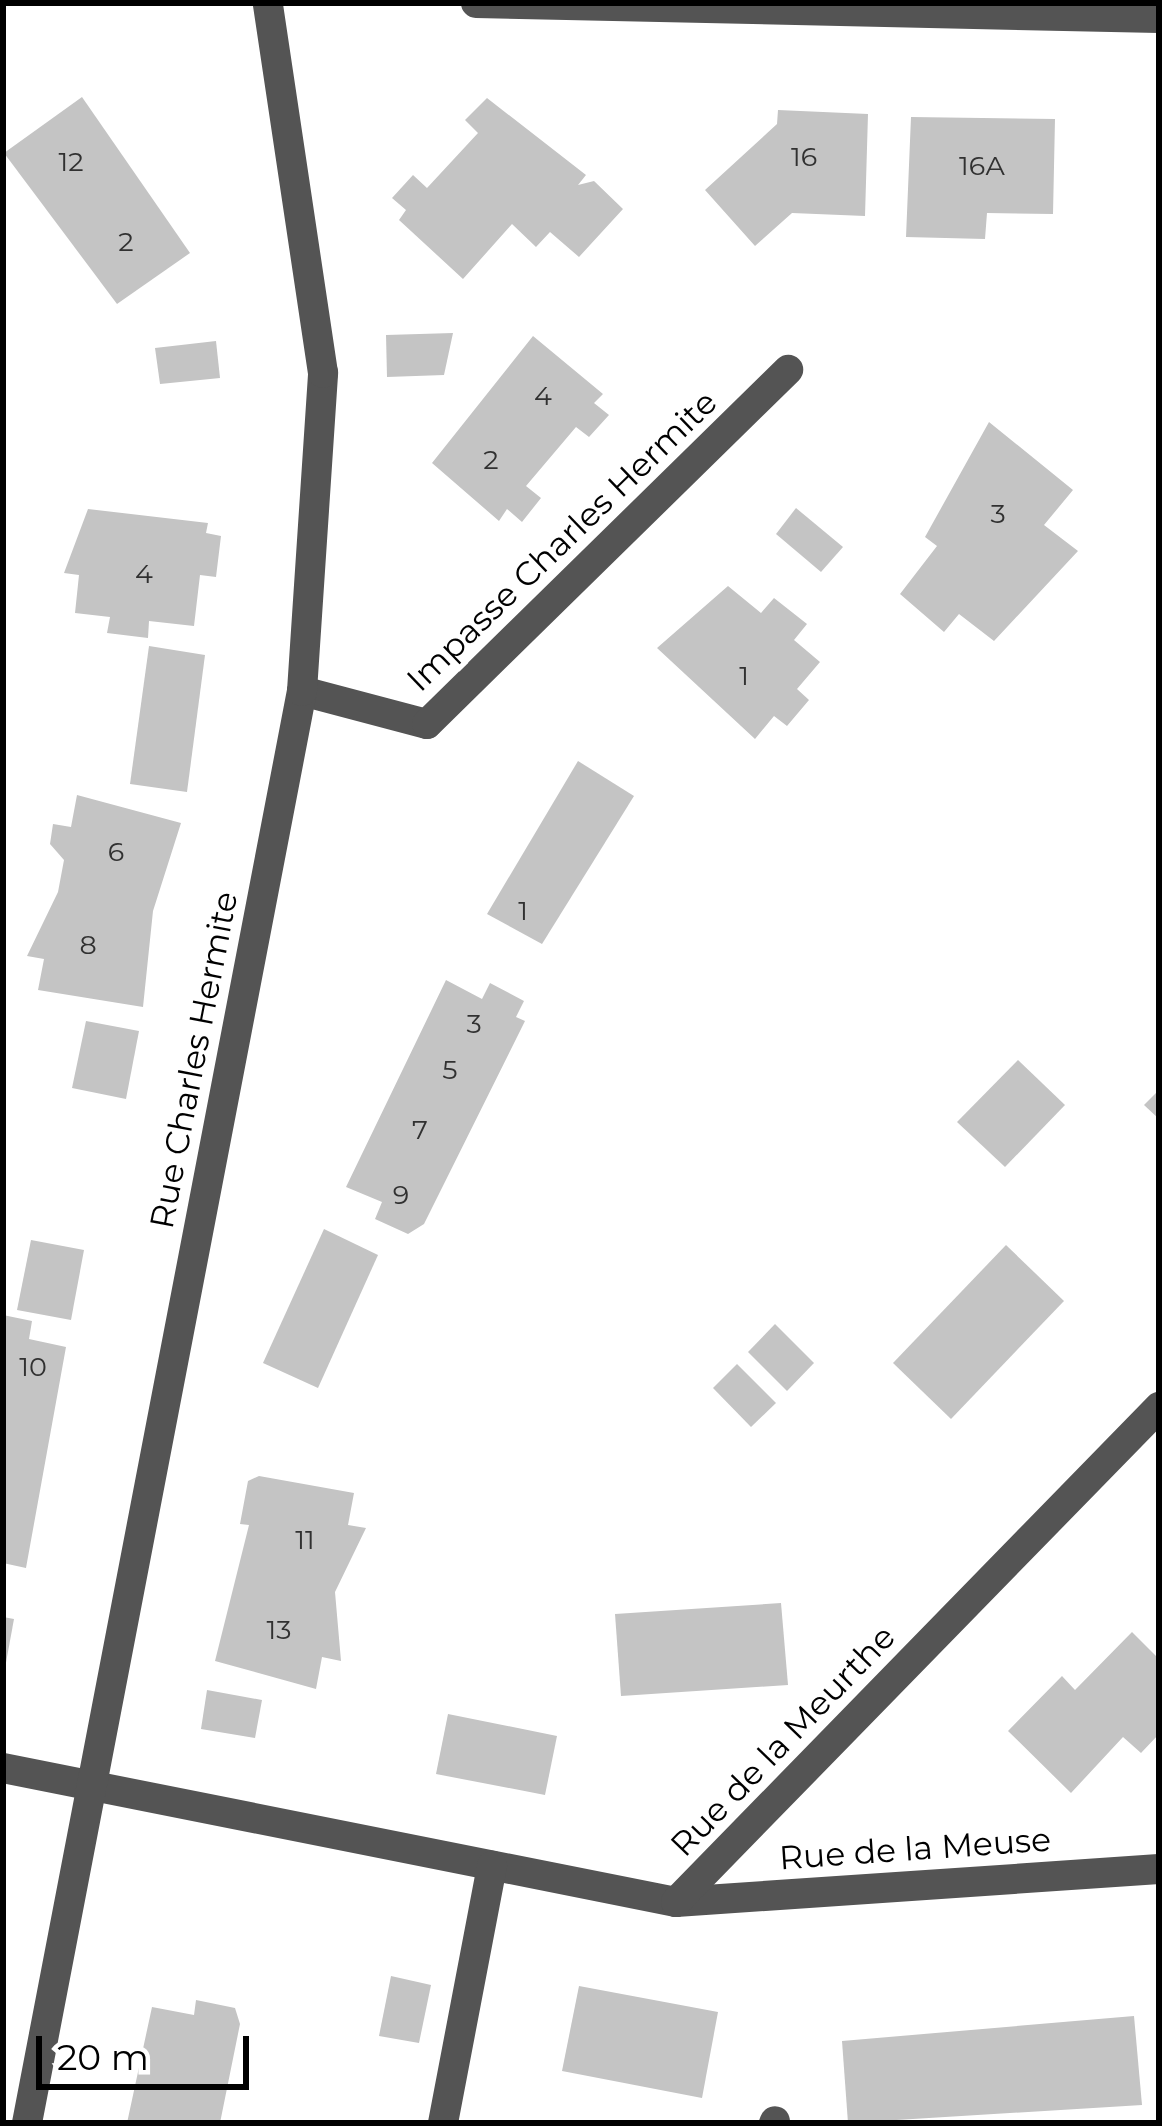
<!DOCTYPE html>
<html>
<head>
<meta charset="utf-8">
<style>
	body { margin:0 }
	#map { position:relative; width:1162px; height:2126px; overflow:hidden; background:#fff; font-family:Montserrat,sans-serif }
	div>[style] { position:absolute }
	.building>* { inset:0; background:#c4c4c4 }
	.minor>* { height:30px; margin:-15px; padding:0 15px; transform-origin:15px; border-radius:15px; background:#545454 }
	span { translate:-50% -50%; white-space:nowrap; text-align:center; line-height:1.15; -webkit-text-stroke:10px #fff; paint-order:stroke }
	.number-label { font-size:27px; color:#313131 }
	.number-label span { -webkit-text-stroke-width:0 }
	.street-label { font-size:33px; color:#000 }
	.frame { position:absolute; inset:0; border:6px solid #000; pointer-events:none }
	.scale { position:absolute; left:36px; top:2036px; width:213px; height:54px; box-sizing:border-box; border:6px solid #000; border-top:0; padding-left:15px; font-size:36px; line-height:42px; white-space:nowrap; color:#000; -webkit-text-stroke:9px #fff; paint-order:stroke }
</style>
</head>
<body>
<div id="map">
	<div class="building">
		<i style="clip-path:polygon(82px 97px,190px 253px,117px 304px,4px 153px)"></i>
		<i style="clip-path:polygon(487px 98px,586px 175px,578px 185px,594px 181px,623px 209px,579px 257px,550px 232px,536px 247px,512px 224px,463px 279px,399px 220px,406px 210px,392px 198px,413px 175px,427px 188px,478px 133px,465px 120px)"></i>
		<i style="clip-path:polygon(778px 110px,868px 114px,865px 216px,792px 213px,755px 246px,705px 190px,777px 124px)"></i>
		<i style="clip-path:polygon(911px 117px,1055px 119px,1053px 214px,987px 213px,985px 239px,906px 237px)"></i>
		<i style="clip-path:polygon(453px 333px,444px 375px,387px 377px,386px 335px)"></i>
		<i style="clip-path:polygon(533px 336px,603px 394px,594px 403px,609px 415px,589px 437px,576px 427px,526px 486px,541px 498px,522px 522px,507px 509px,499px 521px,432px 463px)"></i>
		<i style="clip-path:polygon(216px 341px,220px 378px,160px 384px,155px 348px)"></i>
		<i style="clip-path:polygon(989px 422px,1073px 490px,1044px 525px,1078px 551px,994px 641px,959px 614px,944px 632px,900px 594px,937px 546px,925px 537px)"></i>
		<i style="clip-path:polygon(796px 508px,843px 547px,821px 572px,776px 534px)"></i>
		<i style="clip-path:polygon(88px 509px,208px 523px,206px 533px,221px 536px,216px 577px,200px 575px,194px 626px,149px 621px,148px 638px,107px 633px,110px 617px,75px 613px,79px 575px,64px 573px)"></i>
		<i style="clip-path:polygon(728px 586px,761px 613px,774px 598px,807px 624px,794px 640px,820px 662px,797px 689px,809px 700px,787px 726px,774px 716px,755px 739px,657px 648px)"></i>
		<i style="clip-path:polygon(149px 646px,205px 655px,187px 792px,130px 784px)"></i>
		<i style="clip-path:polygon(578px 761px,634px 796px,542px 944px,487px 914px)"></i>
		<i style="clip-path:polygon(77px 795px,181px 823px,153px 911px,143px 1007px,38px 990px,44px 959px,27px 956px,58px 892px,64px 860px,50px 844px,53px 824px,71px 827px)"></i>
		<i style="clip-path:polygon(446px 980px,482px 999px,490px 983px,524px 1001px,516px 1017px,525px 1021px,424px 1224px,408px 1234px,375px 1219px,382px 1202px,346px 1187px)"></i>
		<i style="clip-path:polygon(86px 1021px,139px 1031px,126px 1099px,72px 1088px)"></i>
		<i style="clip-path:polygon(1018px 1060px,1065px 1105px,1005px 1167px,957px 1122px)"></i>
		<i style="clip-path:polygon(1159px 1090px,1159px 1119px,1144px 1105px)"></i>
		<i style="clip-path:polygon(324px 1229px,378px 1255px,318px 1388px,263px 1363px)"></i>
		<i style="clip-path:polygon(31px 1240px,84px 1250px,71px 1320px,17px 1310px)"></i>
		<i style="clip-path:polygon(1006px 1245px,1064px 1301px,951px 1419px,893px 1363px)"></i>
		<i style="clip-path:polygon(3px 1315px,32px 1321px,29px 1339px,66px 1347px,26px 1568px,3px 1563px)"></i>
		<i style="clip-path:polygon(775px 1324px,814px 1363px,787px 1391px,748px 1352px)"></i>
		<i style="clip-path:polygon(737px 1364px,776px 1403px,751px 1427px,713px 1388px)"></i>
		<i style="clip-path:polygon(259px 1476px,354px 1493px,348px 1525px,366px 1528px,335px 1592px,341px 1661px,322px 1657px,316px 1689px,215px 1661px,249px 1525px,240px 1524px,248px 1481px)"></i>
		<i style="clip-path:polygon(781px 1603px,788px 1685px,621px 1696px,615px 1614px)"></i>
		<i style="clip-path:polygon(3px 1617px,14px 1619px,5px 1668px,3px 1668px)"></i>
		<i style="clip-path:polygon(1132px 1632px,1159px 1659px,1159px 1734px,1141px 1753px,1123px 1737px,1071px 1793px,1008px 1731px,1062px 1676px,1075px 1690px)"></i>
		<i style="clip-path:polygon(207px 1690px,262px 1700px,255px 1738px,201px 1729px)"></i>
		<i style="clip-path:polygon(448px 1714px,557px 1736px,545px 1795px,436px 1774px)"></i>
		<i style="clip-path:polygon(391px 1976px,431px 1985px,419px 2043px,379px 2036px)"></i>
		<i style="clip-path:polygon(579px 1986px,718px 2012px,702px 2098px,562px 2071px)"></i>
		<i style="clip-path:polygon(196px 2000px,235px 2008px,240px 2024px,220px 2123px,127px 2123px,152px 2007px,194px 2015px)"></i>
		<i style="clip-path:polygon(1134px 2016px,1142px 2105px,848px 2123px,842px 2041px)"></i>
	</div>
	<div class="minor">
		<i style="left:476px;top:3px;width:683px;rotate:1.26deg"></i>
		<i style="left:302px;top:691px;width:129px;rotate:14.8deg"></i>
		<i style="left:427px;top:724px;width:506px;rotate:-44.44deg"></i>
		<i style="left:3px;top:1768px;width:686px;rotate:11.26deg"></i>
		<i style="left:676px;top:1902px;width:484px;rotate:-3.9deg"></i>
		<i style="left:676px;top:1902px;width:692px;rotate:-45.7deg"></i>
		<i style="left:27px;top:2123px;width:1458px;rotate:-79.13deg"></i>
		<i style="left:302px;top:691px;width:319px;rotate:-86.2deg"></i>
		<i style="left:323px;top:373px;width:374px;rotate:-98.5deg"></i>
		<i style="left:443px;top:2123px;width:262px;rotate:-79.2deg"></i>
		<i style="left:774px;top:2123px;width:2px;rotate:-63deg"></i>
	</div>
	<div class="number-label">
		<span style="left:804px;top:157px">16</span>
		<span style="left:71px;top:162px">12</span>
		<span style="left:982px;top:166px">16A</span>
		<span style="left:126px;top:242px">2</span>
		<span style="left:543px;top:396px">4</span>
		<span style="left:491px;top:460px">2</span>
		<span style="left:998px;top:514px">3</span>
		<span style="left:144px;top:574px">4</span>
		<span style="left:744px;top:676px">1</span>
		<span style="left:116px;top:852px">6</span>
		<span style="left:523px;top:911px">1</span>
		<span style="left:88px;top:945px">8</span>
		<span style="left:474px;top:1024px">3</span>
		<span style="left:450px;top:1070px">5</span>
		<span style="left:420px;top:1130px">7</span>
		<span style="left:401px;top:1195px">9</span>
		<span style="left:33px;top:1367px">10</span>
		<span style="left:305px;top:1540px">11</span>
		<span style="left:279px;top:1630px">13</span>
	</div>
	<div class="street-label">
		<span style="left:562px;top:541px;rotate:-44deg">Impasse Charles Hermite</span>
		<span style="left:194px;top:1060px;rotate:-79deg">Rue Charles Hermite</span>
		<span style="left:783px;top:1741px;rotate:-46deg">Rue de la Meurthe</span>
		<span style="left:915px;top:1849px;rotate:-4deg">Rue de la Meuse</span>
	</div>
	<div class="frame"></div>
	<div class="scale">20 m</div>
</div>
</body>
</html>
